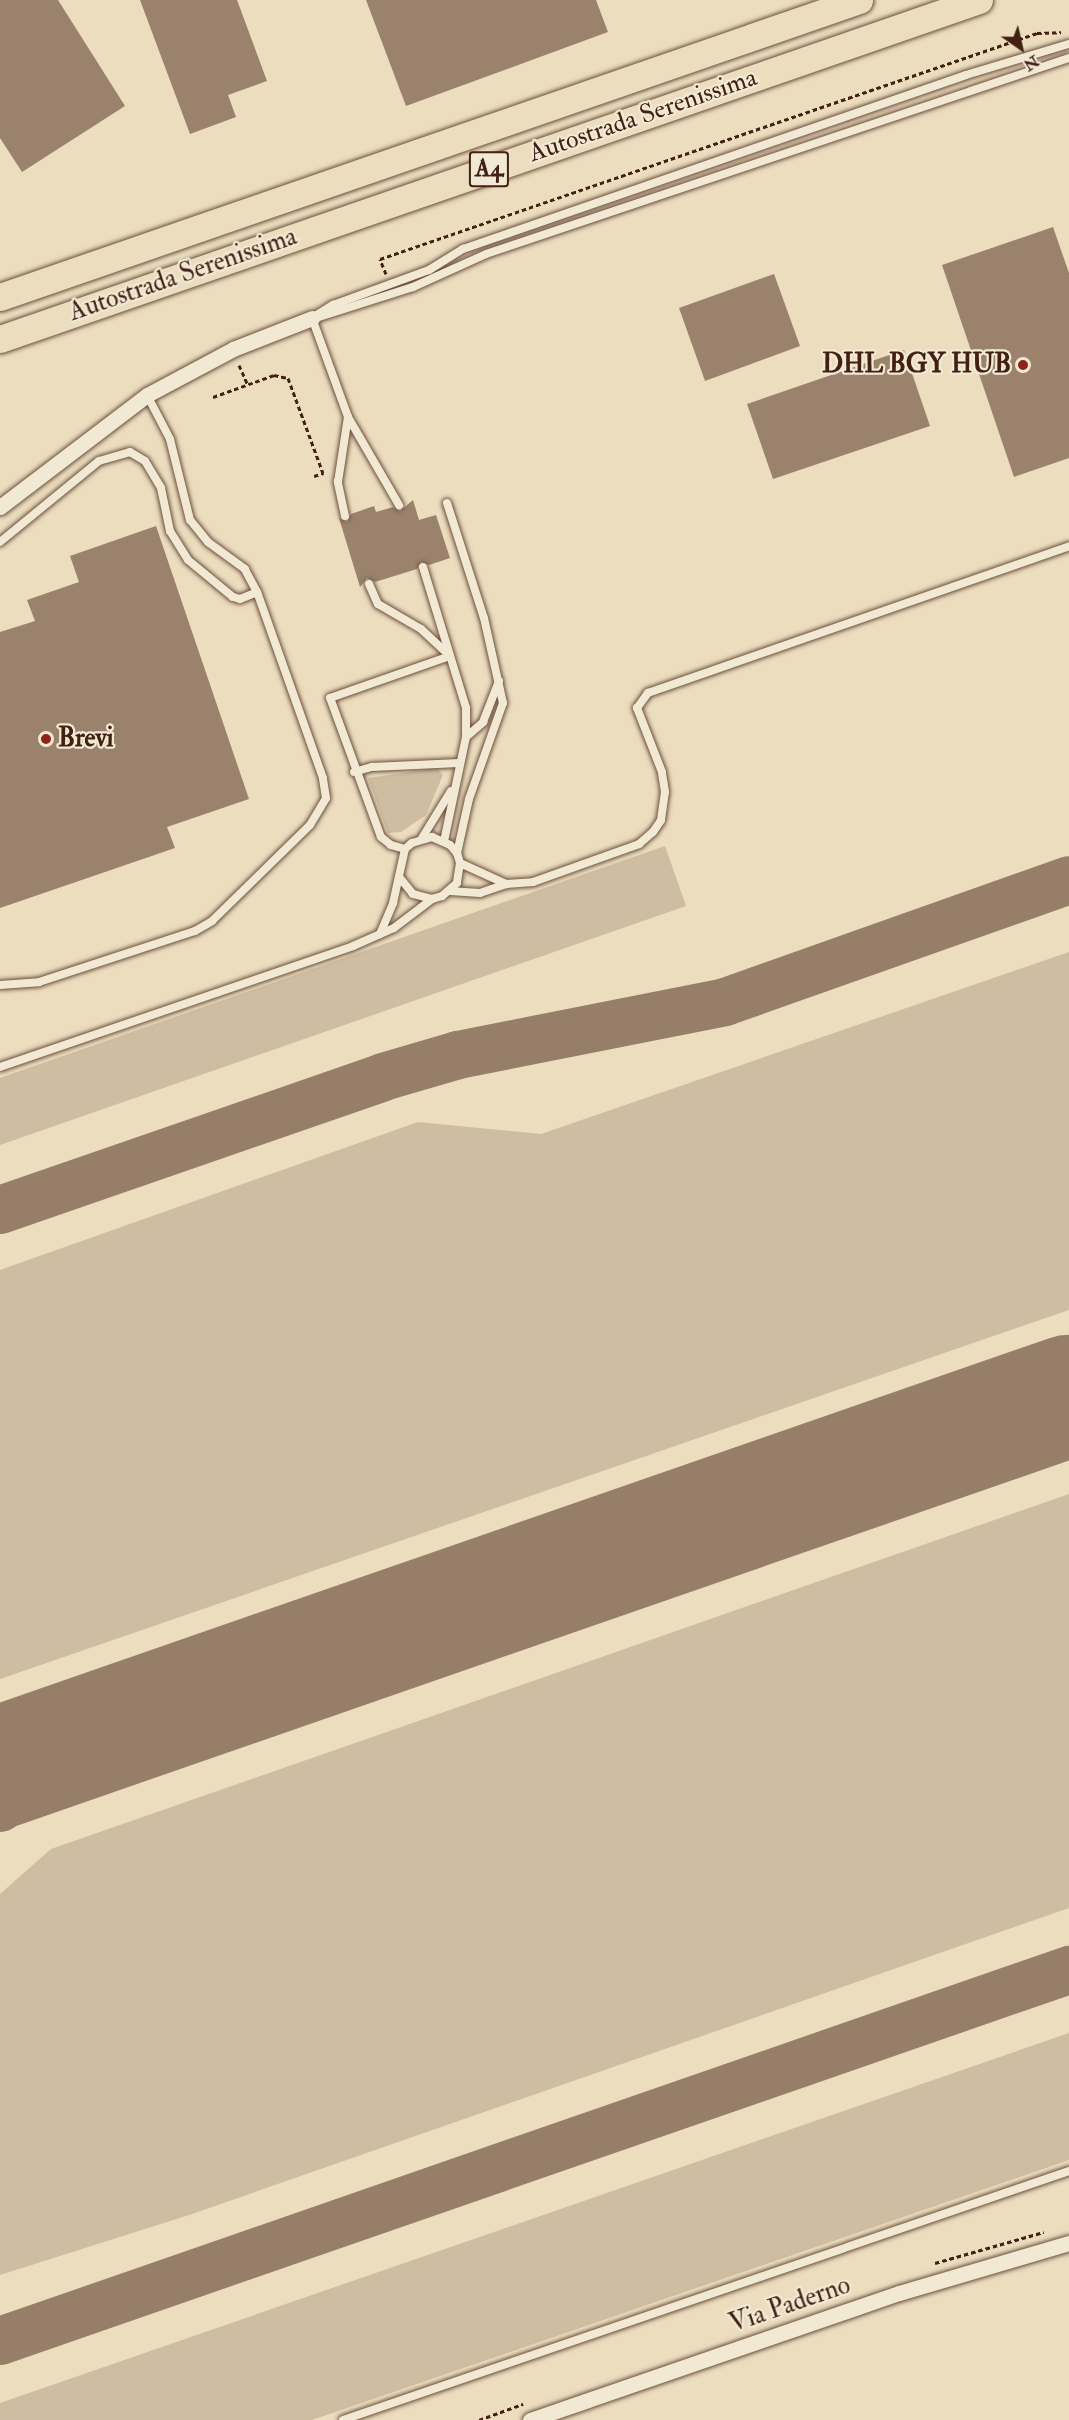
<!DOCTYPE html>
<html>
<head>
<meta charset="utf-8">
<style>
	body { margin:0 }
	#map { position:relative; width:1069px; height:2420px; overflow:hidden; background:#ebddbe; font-family:"IM FELL Double Pica",serif }
	div>[style] { position:absolute }
	.green>* { inset:0; background:#cebda1 }
	.taxiway>* { height:48px; margin:-24px; padding:0 24px; transform-origin:24px; border-radius:24px; background:#967e68 }
	.runway>* { height:122px; margin:-61px; padding:0 61px; transform-origin:61px; border-radius:61px; background:#967e68 }
	.building>* { inset:0; background:#9a826c }
	.path>* { height:3px; margin-top:-1.5px; transform-origin:0; background:repeating-linear-gradient(90deg,#422013 0 4.5px,transparent 0 7.5px) }
	.roads { filter:drop-shadow(0 0 2px #6c4f3e) drop-shadow(0 0 2px #6c4f3e) }
	.service>* { height:8px; margin:-4px; padding:0 4px; transform-origin:4px; border-radius:4px; background:#f2e9d5 }
	.minor>* { height:15px; margin:-7.5px; padding:0 7.5px; transform-origin:7.5px; border-radius:7.5px; background:#f2e9d5 }
	.motorway>* { height:27px; margin:-13.5px; padding:0 13.5px; transform-origin:13.5px; border-radius:13.5px; background:#ebddbe }
	.dots>* { width:16px; height:16px; translate:-50% -50%; box-sizing:border-box; border:3px solid #f2e9d5; border-radius:50% }
	span { translate:-50% -50%; white-space:nowrap; text-align:center; line-height:1.15; -webkit-text-stroke:4.5px #f2e9d5; paint-order:stroke }
	.shield-label span { padding:2px 4px; background:#f2e9d5; border:2px solid; border-radius:4px; -webkit-text-stroke-width:0 }
	.shield-label { font-size:24px; color:#422013; font-weight:700 }
	.street-label { font-size:26px; color:#422013 }
	.poi-label { font-size:26px; color:#422013; font-weight:700 }
	.right { translate:-100% -50%; text-align:right }
	.left { translate:0 -50%; text-align:left }
	.north { position:absolute; left:991px; top:18px; width:60px; height:60px; -webkit-text-stroke:4px #f2e9d5; paint-order:stroke; rotate:146deg; font-size:16px; font-weight:700; line-height:24px; text-align:center; color:#422013 }
	.north::after { content:''; display:block; margin:auto; width:21px; height:27px; background:#422013; clip-path:polygon(50% 0,100% 100%,50% 72%,0 100%) }
</style>
</head>
<body>
<div id="map">
	<div class="green">
		<i style="clip-path:polygon(437px 768px,443px 775px,426px 815px,401px 832px,388px 833px,368px 778px)"></i>
		<i style="clip-path:polygon(665px 846px,686px 906px,0 1145px,0 1078px)"></i>
		<i style="clip-path:polygon(1069px 952px,1069px 1310px,0 1679px,0 1270px,418px 1122px,541px 1134px)"></i>
		<i style="clip-path:polygon(1069px 1494px,1069px 1908px,189px 2215px,0 2275px,0 1894px,51px 1849px)"></i>
		<i style="clip-path:polygon(1069px 2033px,1069px 2160px,312px 2420px,0 2420px,0 2403px)"></i>
	</div>
	<div class="taxiway">
		<i style="left:0;top:1210px;width:405px;rotate:-19.1deg"></i>
		<i style="left:383px;top:1077px;width:78px;rotate:-16.3deg"></i>
		<i style="left:458px;top:1055px;width:272px;rotate:-11.2deg"></i>
		<i style="left:725px;top:1002px;width:365px;rotate:-19.5deg"></i>
		<i style="left:0;top:1808px;width:39px;rotate:-36deg"></i>
		<i style="left:32px;top:1785px;width:156px;rotate:-29.2deg"></i>
		<i style="left:0;top:2341px;width:1132px;rotate:-19.14deg"></i>
	</div>
	<div class="runway">
		<i style="left:0;top:1767px;width:1132px;rotate:-19.14deg"></i>
	</div>
	<div class="building">
		<i style="clip-path:polygon(0 0,58px 0,125px 106px,22px 172px,0 138px)"></i>
		<i style="clip-path:polygon(140px 0,237px 0,267px 81px,228px 95px,236px 117px,190px 134px)"></i>
		<i style="clip-path:polygon(366px 0,596px 0,608px 32px,406px 106px)"></i>
		<i style="clip-path:polygon(1053px 227px,1069px 273px,1069px 458px,1014px 477px,942px 265px)"></i>
		<i style="clip-path:polygon(774px 274px,800px 346px,705px 381px,679px 308px)"></i>
		<i style="clip-path:polygon(904px 350px,930px 426px,773px 479px,747px 404px)"></i>
		<i style="clip-path:polygon(413px 500px,419px 520px,436px 515px,450px 558px,429px 565px,421px 562px,417px 569px,375px 582px,367px 578px,360px 587px,339px 518px,347px 522px,351px 514px,374px 506px,376px 512px,393px 507px,400px 511px)"></i>
		<i style="clip-path:polygon(156px 526px,249px 799px,167px 827px,175px 848px,0 908px,0 632px,35px 621px,27px 600px,79px 582px,70px 556px)"></i>
	</div>
	<div class="path">
		<i style="left:386px;top:274px;width:16px;rotate:-112deg"></i>
		<i style="left:380px;top:259px;width:695px;rotate:-18.98deg"></i>
		<i style="left:1037px;top:33px;width:24px;rotate:-2deg"></i>
		<i style="left:239px;top:365px;width:22px;rotate:66deg"></i>
		<i style="left:213px;top:397px;width:65px;rotate:-19.8deg"></i>
		<i style="left:274px;top:375px;width:14px;rotate:12deg"></i>
		<i style="left:288px;top:378px;width:101px;rotate:69.8deg"></i>
		<i style="left:314px;top:476px;width:10px;rotate:-17deg"></i>
		<i style="left:935px;top:2263px;width:113px;rotate:-15.9deg"></i>
		<i style="left:479px;top:2420px;width:47px;rotate:-20deg"></i>
	</div>
	<div class="roads">
		<div class="service">
			<i style="left:319px;top:317px;width:99px;rotate:-17.7deg"></i>
			<i style="left:413px;top:287px;width:80px;rotate:-24.3deg"></i>
			<i style="left:486px;top:254px;width:615px;rotate:-18.58deg"></i>
			<i style="left:312px;top:318px;width:25px;rotate:-32deg"></i>
			<i style="left:333px;top:305px;width:102px;rotate:-20deg"></i>
			<i style="left:429px;top:270px;width:40px;rotate:-32deg"></i>
			<i style="left:463px;top:249px;width:532px;rotate:-19.08deg"></i>
			<i style="left:966px;top:75px;width:108px;rotate:-16.8deg"></i>
			<i style="left:312px;top:318px;width:105px;rotate:70deg"></i>
			<i style="left:348px;top:417px;width:102px;rotate:59.9deg"></i>
			<i style="left:447px;top:503px;width:121px;rotate:72.2deg"></i>
			<i style="left:484px;top:618px;width:87px;rotate:77.4deg"></i>
			<i style="left:503px;top:703px;width:102px;rotate:109.5deg"></i>
			<i style="left:469px;top:799px;width:55px;rotate:102.5deg"></i>
			<i style="left:345px;top:516px;width:35px;rotate:-102deg"></i>
			<i style="left:338px;top:482px;width:66px;rotate:-81.3deg"></i>
			<i style="left:0;top:542px;width:128px;rotate:-39.3deg"></i>
			<i style="left:99px;top:461px;width:32px;rotate:-16deg"></i>
			<i style="left:130px;top:452px;width:17px;rotate:31deg"></i>
			<i style="left:145px;top:461px;width:31px;rotate:59deg"></i>
			<i style="left:161px;top:488px;width:44px;rotate:78.2deg"></i>
			<i style="left:170px;top:531px;width:34px;rotate:58deg"></i>
			<i style="left:188px;top:560px;width:58px;rotate:39.4deg"></i>
			<i style="left:233px;top:597px;width:7px;rotate:16deg"></i>
			<i style="left:240px;top:599px;width:18px;rotate:-22deg"></i>
			<i style="left:423px;top:567px;width:147px;rotate:73deg"></i>
			<i style="left:466px;top:708px;width:29px;rotate:90deg"></i>
			<i style="left:466px;top:737px;width:106px;rotate:101.9deg"></i>
			<i style="left:369px;top:584px;width:22px;rotate:66deg"></i>
			<i style="left:378px;top:604px;width:50px;rotate:30.2deg"></i>
			<i style="left:421px;top:629px;width:38px;rotate:43deg"></i>
			<i style="left:466px;top:737px;width:23px;rotate:-41deg"></i>
			<i style="left:483px;top:722px;width:44px;rotate:-68.7deg"></i>
			<i style="left:354px;top:772px;width:19px;rotate:-16deg"></i>
			<i style="left:372px;top:767px;width:87px;rotate:-2.6deg"></i>
			<i style="left:422px;top:838px;width:55px;rotate:-58.3deg"></i>
			<i style="left:405px;top:849px;width:15px;rotate:-164deg"></i>
			<i style="left:391px;top:845px;width:13px;rotate:-141deg"></i>
			<i style="left:381px;top:837px;width:148px;rotate:-110.1deg"></i>
			<i style="left:330px;top:698px;width:127px;rotate:-19.3deg"></i>
			<i style="left:460px;top:863px;width:51px;rotate:24.5deg"></i>
			<i style="left:450px;top:891px;width:30px;rotate:4deg"></i>
			<i style="left:480px;top:893px;width:28px;rotate:-19deg"></i>
			<i style="left:506px;top:884px;width:27px;rotate:-4deg"></i>
			<i style="left:533px;top:882px;width:113px;rotate:-19.7deg"></i>
			<i style="left:639px;top:844px;width:18px;rotate:-41deg"></i>
			<i style="left:653px;top:832px;width:14px;rotate:-56deg"></i>
			<i style="left:661px;top:820px;width:28px;rotate:-82deg"></i>
			<i style="left:665px;top:792px;width:20px;rotate:-99deg"></i>
			<i style="left:662px;top:772px;width:69px;rotate:-111.3deg"></i>
			<i style="left:637px;top:708px;width:19px;rotate:-54deg"></i>
			<i style="left:648px;top:693px;width:446px;rotate:-19.2deg"></i>
			<i style="left:380px;top:934px;width:34px;rotate:-67deg"></i>
			<i style="left:393px;top:903px;width:55px;rotate:-77.5deg"></i>
			<i style="left:405px;top:849px;width:9px;rotate:-41deg"></i>
			<i style="left:412px;top:843px;width:21px;rotate:-17deg"></i>
			<i style="left:432px;top:837px;width:20px;rotate:24deg"></i>
			<i style="left:450px;top:845px;width:11px;rotate:49deg"></i>
			<i style="left:457px;top:853px;width:10px;rotate:73deg"></i>
			<i style="left:460px;top:863px;width:20px;rotate:99deg"></i>
			<i style="left:457px;top:883px;width:20px;rotate:139deg"></i>
			<i style="left:442px;top:896px;width:10px;rotate:163deg"></i>
			<i style="left:432px;top:899px;width:20px;rotate:-165deg"></i>
			<i style="left:413px;top:894px;width:21px;rotate:-129deg"></i>
			<i style="left:0;top:985px;width:39px;rotate:-4deg"></i>
			<i style="left:39px;top:982px;width:164px;rotate:-18.1deg"></i>
			<i style="left:195px;top:931px;width:20px;rotate:-30deg"></i>
			<i style="left:212px;top:921px;width:137px;rotate:-44.4deg"></i>
			<i style="left:310px;top:825px;width:31px;rotate:-59deg"></i>
			<i style="left:326px;top:798px;width:20px;rotate:-99deg"></i>
			<i style="left:323px;top:778px;width:197px;rotate:-109.5deg"></i>
			<i style="left:257px;top:592px;width:26px;rotate:-118deg"></i>
			<i style="left:245px;top:569px;width:46px;rotate:-143.9deg"></i>
			<i style="left:208px;top:542px;width:28px;rotate:-129deg"></i>
			<i style="left:190px;top:520px;width:83px;rotate:-103.9deg"></i>
			<i style="left:170px;top:439px;width:50px;rotate:-117.6deg"></i>
			<i style="left:0;top:1067px;width:373px;rotate:-18.9deg"></i>
			<i style="left:353px;top:946px;width:45px;rotate:-23.7deg"></i>
			<i style="left:394px;top:928px;width:48px;rotate:-37.3deg"></i>
			<i style="left:343px;top:2420px;width:768px;rotate:-18.93deg"></i>
		</div>
		<div class="minor">
			<i style="left:0;top:507px;width:185px;rotate:-37.3deg"></i>
			<i style="left:147px;top:395px;width:98px;rotate:-28.1deg"></i>
			<i style="left:233px;top:349px;width:85px;rotate:-21.4deg"></i>
			<i style="left:530px;top:2420px;width:390px;rotate:-19deg"></i>
			<i style="left:899px;top:2293px;width:177px;rotate:-16.4deg"></i>
		</div>
		<div class="motorway">
			<i style="left:0;top:297px;width:909px;rotate:-19.07deg"></i>
			<i style="left:0;top:339px;width:1036px;rotate:-19.1deg"></i>
		</div>
	</div>
	<div class="dots">
		<i style="left:1023px;top:365px;background:#8f2418"></i>
		<i style="left:46px;top:739px;background:#8f2418"></i>
	</div>
	<div class="shield-label">
		<span style="left:489px;top:169px">A4</span>
	</div>
	<div class="street-label">
		<span style="left:643px;top:116px;rotate:-19deg">Autostrada Serenissima</span>
		<span style="left:183px;top:275px;rotate:-19deg">Autostrada Serenissima</span>
		<span style="left:790px;top:2305px;rotate:-19deg">Via Paderno</span>
	</div>
	<div class="poi-label">
		<span class="right" style="left:1011px;top:365px">DHL BGY HUB</span>
		<span class="left" style="left:58px;top:739px">Brevi</span>
	</div>
	<div class="north">N</div>
</div>
</body>
</html>
